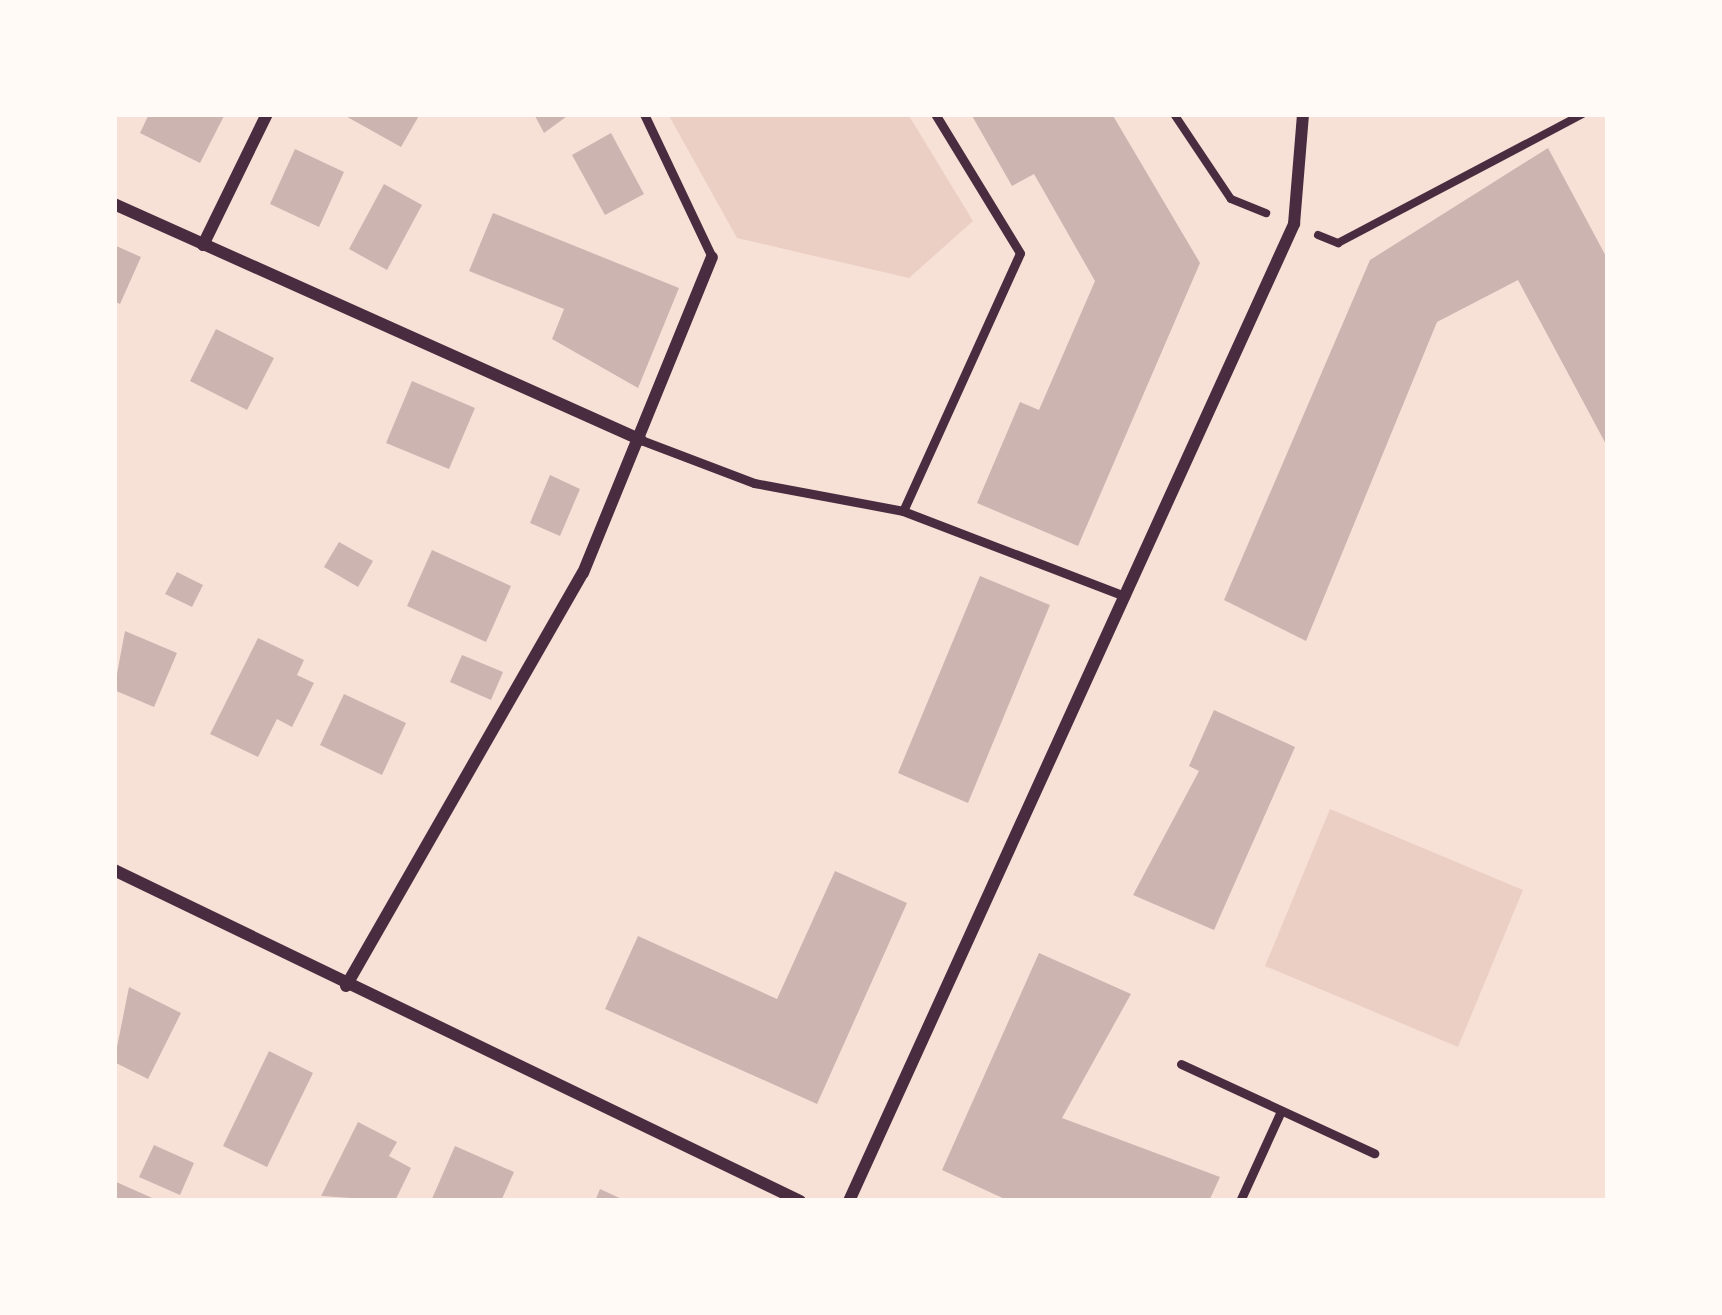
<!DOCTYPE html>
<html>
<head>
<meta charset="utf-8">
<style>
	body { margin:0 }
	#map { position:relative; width:1722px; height:1315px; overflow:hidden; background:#f7e1d7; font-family:"Fira Sans Condensed",sans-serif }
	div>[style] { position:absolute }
	.green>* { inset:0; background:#ebcfc5 }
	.building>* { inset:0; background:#ccb4b1 }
	.path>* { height:8px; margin:-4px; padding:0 4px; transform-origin:4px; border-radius:4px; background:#4a2c40 }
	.service>* { height:9px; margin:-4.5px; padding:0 4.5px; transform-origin:4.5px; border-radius:4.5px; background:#4a2c40 }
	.minor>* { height:12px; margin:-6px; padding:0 6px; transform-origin:6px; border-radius:6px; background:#4a2c40 }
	span { translate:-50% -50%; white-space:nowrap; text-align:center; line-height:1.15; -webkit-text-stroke:9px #fffaf5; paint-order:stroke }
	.frame { position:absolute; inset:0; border:117px solid #fffaf5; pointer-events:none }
</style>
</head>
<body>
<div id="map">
	<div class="green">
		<i style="clip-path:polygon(668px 114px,908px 114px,973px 221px,909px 278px,737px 238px)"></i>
		<i style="clip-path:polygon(1330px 809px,1523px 890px,1458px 1047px,1265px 966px)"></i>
	</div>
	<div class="building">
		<i style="clip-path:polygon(149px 114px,225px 114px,200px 163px,140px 133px)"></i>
		<i style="clip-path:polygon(342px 114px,420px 114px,401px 147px)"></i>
		<i style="clip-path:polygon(534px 114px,570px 114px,544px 133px)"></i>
		<i style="clip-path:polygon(971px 114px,1112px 114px,1200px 263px,1078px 546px,977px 503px,1020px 402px,1039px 410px,1095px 281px,1034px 174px,1012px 186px)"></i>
		<i style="clip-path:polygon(611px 133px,644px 194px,605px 215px,572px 155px)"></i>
		<i style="clip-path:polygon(1548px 148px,1608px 260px,1608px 448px,1518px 280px,1437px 322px,1306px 641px,1224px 600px,1370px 260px)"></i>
		<i style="clip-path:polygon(295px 149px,344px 172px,319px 227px,270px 204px)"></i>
		<i style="clip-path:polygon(384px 184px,422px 205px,387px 270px,349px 249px)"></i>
		<i style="clip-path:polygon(493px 213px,679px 288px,638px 388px,552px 339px,564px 309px,469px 271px)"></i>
		<i style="clip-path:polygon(114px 245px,141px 257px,120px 304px,114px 301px)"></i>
		<i style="clip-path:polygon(216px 329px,274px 358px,247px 410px,190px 381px)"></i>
		<i style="clip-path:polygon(412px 381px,475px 408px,449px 469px,386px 443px)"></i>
		<i style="clip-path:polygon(550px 475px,580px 489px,560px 536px,530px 523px)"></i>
		<i style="clip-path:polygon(339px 542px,373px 561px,358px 587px,324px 567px)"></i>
		<i style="clip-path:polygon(432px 550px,511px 586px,486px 642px,407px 606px)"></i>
		<i style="clip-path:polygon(177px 572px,203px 585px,192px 607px,165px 594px)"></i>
		<i style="clip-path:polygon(980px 576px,1050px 605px,968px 803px,898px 773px)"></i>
		<i style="clip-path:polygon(125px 631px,177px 653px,154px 707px,114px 690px)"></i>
		<i style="clip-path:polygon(258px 638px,304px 660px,297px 675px,314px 683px,292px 727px,277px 719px,258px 757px,210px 734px)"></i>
		<i style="clip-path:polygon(462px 655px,503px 672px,491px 700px,450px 682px)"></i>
		<i style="clip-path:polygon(344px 694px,406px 723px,382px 775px,320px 745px)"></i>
		<i style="clip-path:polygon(1214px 710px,1295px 747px,1214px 930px,1133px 895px,1199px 771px,1189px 766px)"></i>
		<i style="clip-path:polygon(835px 871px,907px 903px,817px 1104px,605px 1009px,638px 936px,777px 999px)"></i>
		<i style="clip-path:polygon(1039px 953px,1131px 994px,1062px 1118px,1220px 1177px,1209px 1201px,1009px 1201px,942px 1170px)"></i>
		<i style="clip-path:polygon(129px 987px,181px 1013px,148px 1079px,114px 1062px)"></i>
		<i style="clip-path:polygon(269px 1051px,313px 1073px,267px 1167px,223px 1146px)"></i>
		<i style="clip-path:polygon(358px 1122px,397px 1142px,389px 1156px,411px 1168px,395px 1201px,321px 1196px)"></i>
		<i style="clip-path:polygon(154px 1145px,194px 1163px,180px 1195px,139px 1177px)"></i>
		<i style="clip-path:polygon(455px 1146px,514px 1172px,501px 1201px,431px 1201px)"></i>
		<i style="clip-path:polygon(114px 1181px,159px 1201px,114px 1201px)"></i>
		<i style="clip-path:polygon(600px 1189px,626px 1201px,595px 1201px)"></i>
	</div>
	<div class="path">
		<i style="left:1174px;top:114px;width:102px;rotate:56.2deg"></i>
		<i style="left:1231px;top:199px;width:38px;rotate:22deg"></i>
		<i style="left:1318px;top:235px;width:22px;rotate:22deg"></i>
		<i style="left:1338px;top:243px;width:277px;rotate:-27.8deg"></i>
	</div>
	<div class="service">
		<i style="left:644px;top:114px;width:158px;rotate:64.6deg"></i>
		<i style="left:641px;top:440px;width:121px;rotate:20.8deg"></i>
		<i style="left:754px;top:483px;width:152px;rotate:10.6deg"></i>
		<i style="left:903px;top:511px;width:238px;rotate:21deg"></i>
		<i style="left:903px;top:511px;width:283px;rotate:-65.6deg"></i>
		<i style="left:1020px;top:253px;width:163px;rotate:-121.4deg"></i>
		<i style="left:1181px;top:1064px;width:213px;rotate:24.8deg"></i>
		<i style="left:1240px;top:1201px;width:99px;rotate:-65.5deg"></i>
	</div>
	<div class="minor">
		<i style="left:114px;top:204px;width:577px;rotate:24.12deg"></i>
		<i style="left:203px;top:245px;width:146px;rotate:-64deg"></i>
		<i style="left:114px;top:870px;width:762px;rotate:25.76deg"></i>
		<i style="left:346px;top:986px;width:476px;rotate:-60.2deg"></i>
		<i style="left:583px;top:573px;width:341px;rotate:-67.8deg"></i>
		<i style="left:849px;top:1201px;width:1074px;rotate:-65.51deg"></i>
		<i style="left:1294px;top:224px;width:110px;rotate:-85.3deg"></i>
	</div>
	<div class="frame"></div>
</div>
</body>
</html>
